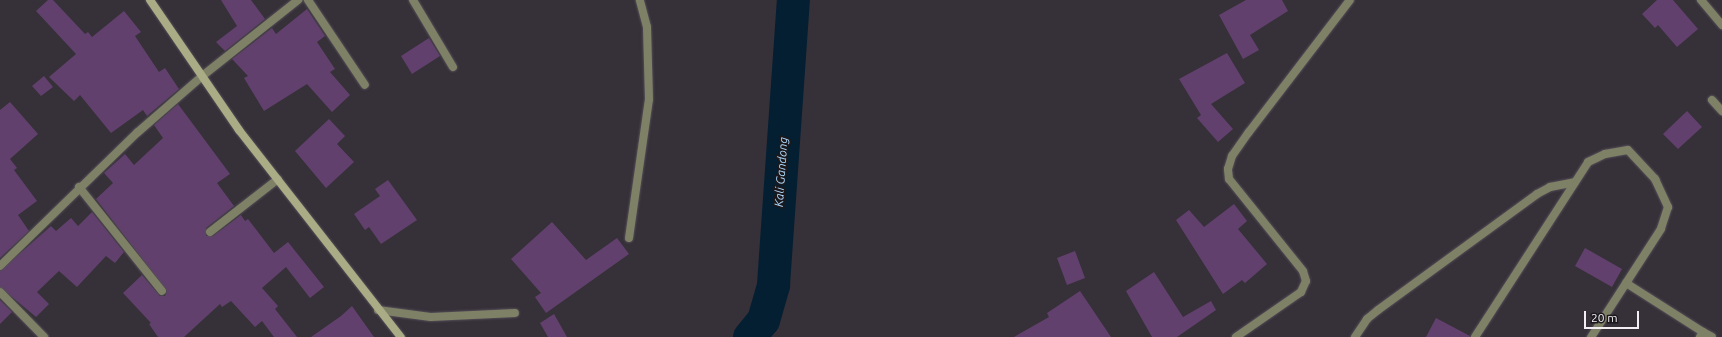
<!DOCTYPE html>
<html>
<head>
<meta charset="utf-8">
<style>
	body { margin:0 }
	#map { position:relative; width:1722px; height:337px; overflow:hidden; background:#363039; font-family:Ubuntu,sans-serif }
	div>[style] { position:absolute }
	.river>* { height:33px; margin:-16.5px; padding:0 16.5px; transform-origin:16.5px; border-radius:16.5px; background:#041f32 }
	.building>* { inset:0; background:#62406d }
	.roads { filter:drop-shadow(0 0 1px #544e57) drop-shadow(0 0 1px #544e57) }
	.lane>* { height:8px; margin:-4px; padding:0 4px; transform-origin:4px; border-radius:4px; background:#7f8167 }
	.street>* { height:8px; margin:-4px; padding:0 4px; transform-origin:4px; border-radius:4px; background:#7f8167 }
	.secondary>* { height:8px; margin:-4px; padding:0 4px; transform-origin:4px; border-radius:4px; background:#a9ac84 }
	span { translate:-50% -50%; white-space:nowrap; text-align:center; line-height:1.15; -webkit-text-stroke:3.5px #1c191d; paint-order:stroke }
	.water-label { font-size:12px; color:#aedafe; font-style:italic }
	.scale { position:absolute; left:1584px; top:311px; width:55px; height:18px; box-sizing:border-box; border:2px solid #f2eef4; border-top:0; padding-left:5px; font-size:12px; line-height:14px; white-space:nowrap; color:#f2eef4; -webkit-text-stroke:3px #1c191d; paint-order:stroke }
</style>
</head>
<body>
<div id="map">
	<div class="river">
		<i style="left:749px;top:337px;width:22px;rotate:-51deg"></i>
		<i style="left:763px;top:320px;width:37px;rotate:-74deg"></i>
		<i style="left:773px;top:284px;width:285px;rotate:-86deg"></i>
	</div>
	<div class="building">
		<i style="clip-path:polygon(48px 0,53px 0,85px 34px,88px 32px,92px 37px,124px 11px,141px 32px,135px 36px,159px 72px,165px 68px,179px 89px,147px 116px,143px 110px,111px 133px,80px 95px,74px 101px,49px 77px,76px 54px,36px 11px)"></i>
		<i style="clip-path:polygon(221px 0,251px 0,265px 19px,225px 51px,216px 42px,237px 26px)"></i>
		<i style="clip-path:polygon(1246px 0,1282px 0,1288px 11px,1250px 35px,1259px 50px,1243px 59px,1219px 15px)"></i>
		<i style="clip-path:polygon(1657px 0,1673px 0,1698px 29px,1677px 47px,1658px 25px,1655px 28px,1642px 14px)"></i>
		<i style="clip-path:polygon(307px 9px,325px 36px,317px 42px,335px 69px,330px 72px,350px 95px,332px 112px,307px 84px,264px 111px,244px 78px,248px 76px,232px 59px,272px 28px,276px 34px)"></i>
		<i style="clip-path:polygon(429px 38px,440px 56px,412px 74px,401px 56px)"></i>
		<i style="clip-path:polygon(1227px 53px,1245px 83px,1211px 104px,1233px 129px,1218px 142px,1197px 118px,1201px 115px,1179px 79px)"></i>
		<i style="clip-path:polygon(44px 76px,53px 87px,41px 96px,32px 86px)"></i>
		<i style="clip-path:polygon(10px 102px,38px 134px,10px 159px,17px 168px,14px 170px,37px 201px,18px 215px,29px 231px,0 258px,0 110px)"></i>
		<i style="clip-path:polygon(178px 104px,230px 174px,217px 183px,234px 206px,206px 228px,206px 236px,213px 236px,241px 215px,245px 221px,248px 219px,274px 253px,288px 242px,324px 287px,310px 298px,286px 267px,262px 288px,278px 306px,275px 309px,297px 337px,274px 337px,262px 321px,255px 327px,231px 301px,222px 307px,220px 304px,184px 337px,158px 337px,149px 324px,151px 323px,123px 293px,142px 275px,160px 296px,165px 296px,167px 291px,96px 199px,113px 183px,104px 173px,125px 154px,134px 165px,163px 138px,154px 125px)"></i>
		<i style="clip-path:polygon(1687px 111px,1702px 127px,1678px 149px,1663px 134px)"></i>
		<i style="clip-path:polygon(329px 119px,345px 136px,337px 144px,354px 162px,326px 188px,295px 151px)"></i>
		<i style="clip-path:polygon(388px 180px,417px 220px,381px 244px,369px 227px,365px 230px,354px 214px,380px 196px,375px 189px)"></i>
		<i style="clip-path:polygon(1234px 204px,1247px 221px,1238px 229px,1267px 264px,1245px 283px,1242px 280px,1223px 294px,1176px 220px,1189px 210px,1204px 227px)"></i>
		<i style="clip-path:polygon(92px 212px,124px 252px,115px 263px,106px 256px,77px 287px,59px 271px,37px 292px,49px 304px,36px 317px,0 287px,0 271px,51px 226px,56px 231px,71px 218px,78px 226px)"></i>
		<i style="clip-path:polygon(552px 222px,586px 260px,617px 238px,629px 254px,546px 313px,535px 297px,541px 293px,511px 259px)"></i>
		<i style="clip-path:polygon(1585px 248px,1622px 269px,1612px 287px,1575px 266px)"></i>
		<i style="clip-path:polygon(1075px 251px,1085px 278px,1067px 285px,1057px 258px)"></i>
		<i style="clip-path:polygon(1154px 272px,1183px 317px,1211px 301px,1216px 310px,1177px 337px,1152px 337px,1126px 291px)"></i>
		<i style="clip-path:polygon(1080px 291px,1111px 337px,1014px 337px,1049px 317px,1047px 313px)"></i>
		<i style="clip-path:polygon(0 300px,12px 312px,0 324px)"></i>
		<i style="clip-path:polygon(352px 306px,374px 337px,311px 337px,341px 316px)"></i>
		<i style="clip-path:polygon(554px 314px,567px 337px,548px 337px,540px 323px)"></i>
		<i style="clip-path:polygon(1436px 318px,1470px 336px,1470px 337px,1426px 337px)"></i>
	</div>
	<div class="roads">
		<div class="lane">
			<i style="left:378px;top:310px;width:53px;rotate:7.5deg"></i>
			<i style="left:431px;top:317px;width:84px;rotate:-2.7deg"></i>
		</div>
		<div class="street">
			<i style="left:308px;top:0;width:102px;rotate:56.2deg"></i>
			<i style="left:413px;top:0;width:78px;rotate:59.2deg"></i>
			<i style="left:1701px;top:0;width:33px;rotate:50deg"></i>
			<i style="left:1712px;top:100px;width:15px;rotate:48deg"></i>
			<i style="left:79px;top:187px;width:133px;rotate:51.4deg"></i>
			<i style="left:210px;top:232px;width:86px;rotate:-37.9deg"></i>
			<i style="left:629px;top:238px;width:140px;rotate:-81.8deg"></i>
			<i style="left:649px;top:99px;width:72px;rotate:-91.6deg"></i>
			<i style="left:647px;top:27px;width:28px;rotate:-105deg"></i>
			<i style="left:0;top:266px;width:192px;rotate:-44.2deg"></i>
			<i style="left:138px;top:132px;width:84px;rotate:-41.1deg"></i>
			<i style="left:201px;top:77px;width:124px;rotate:-38.4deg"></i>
			<i style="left:1626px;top:283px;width:91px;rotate:32.5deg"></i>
			<i style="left:1703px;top:332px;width:6px;rotate:121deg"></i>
			<i style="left:0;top:292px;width:63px;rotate:45.6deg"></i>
			<i style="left:1703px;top:332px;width:10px;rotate:29deg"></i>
			<i style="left:1236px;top:337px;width:79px;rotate:-34.7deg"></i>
			<i style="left:1301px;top:292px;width:12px;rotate:-66deg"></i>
			<i style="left:1306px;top:281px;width:10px;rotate:-107deg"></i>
			<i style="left:1303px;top:271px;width:118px;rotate:-128.8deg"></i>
			<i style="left:1229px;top:179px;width:10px;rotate:-96deg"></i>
			<i style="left:1228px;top:169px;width:14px;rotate:-73deg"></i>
			<i style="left:1232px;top:156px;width:29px;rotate:-55deg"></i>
			<i style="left:1249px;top:132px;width:166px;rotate:-52.6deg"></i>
			<i style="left:1355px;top:337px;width:22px;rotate:-56deg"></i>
			<i style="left:1367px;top:319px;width:14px;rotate:-39deg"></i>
			<i style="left:1378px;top:310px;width:197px;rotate:-36.1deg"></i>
			<i style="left:1537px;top:194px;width:15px;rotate:-28deg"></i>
			<i style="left:1550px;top:187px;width:25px;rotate:-11deg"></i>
			<i style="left:1475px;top:337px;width:208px;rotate:-57.1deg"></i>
			<i style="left:1588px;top:162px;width:19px;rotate:-25deg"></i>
			<i style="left:1605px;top:154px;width:23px;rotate:-10deg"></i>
			<i style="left:1628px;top:150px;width:40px;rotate:47deg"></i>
			<i style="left:1655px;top:179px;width:31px;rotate:65deg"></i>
			<i style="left:1668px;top:207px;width:23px;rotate:108deg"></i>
			<i style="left:1661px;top:229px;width:129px;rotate:122.9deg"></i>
		</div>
		<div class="secondary">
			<i style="left:150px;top:0;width:158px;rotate:55.6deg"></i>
			<i style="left:239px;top:130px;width:263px;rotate:52deg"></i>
		</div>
	</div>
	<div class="water-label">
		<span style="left:781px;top:172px;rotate:-86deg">Kali Gandong</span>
	</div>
	<div class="scale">20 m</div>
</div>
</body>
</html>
